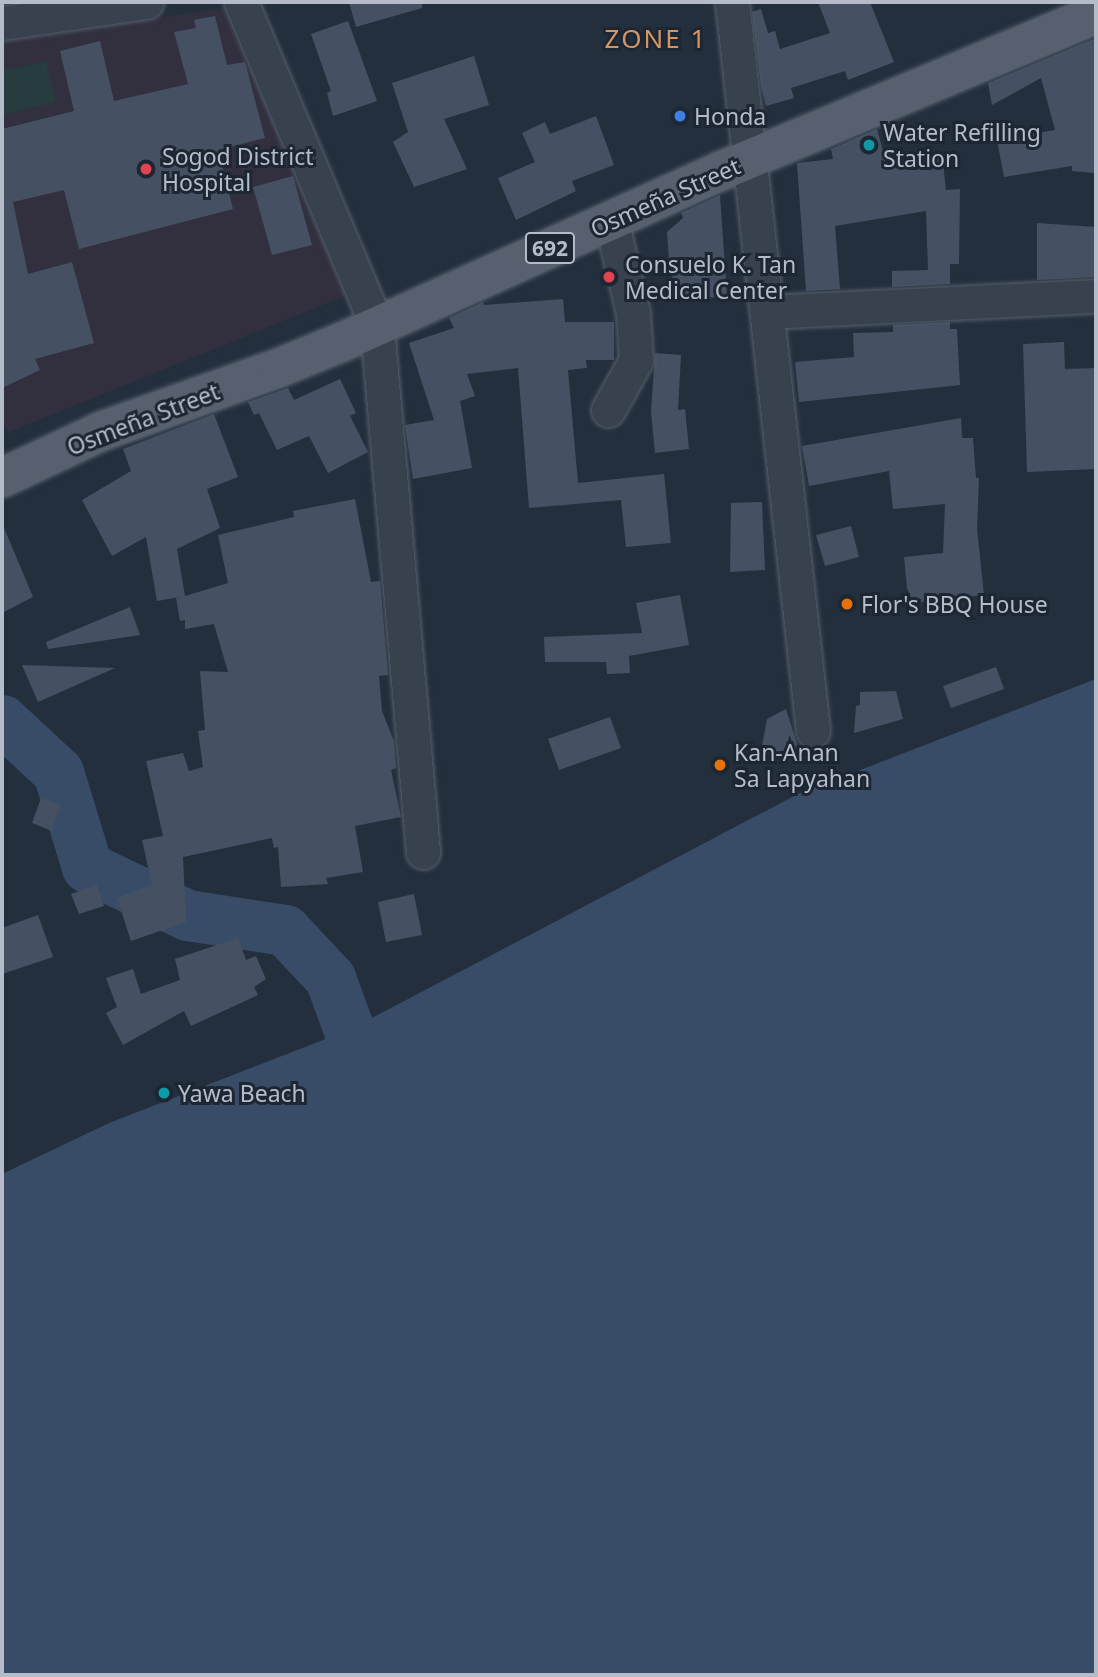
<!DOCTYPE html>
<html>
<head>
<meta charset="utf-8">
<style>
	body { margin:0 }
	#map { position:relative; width:1098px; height:1677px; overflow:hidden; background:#242f3e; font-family:"Noto Sans",sans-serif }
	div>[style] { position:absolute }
	.medical>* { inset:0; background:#32303f }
	.green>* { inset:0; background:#263c3f }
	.water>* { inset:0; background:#394c67 }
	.river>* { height:51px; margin:-25.5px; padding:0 25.5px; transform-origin:25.5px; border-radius:25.5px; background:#394c67 }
	.building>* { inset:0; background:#455162 }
	.roads { filter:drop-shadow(0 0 2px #565f6c) drop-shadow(0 0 2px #565f6c) }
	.minor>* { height:33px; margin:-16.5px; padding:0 16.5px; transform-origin:16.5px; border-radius:16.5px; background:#38414e }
	.primary>* { height:38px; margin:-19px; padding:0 19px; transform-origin:19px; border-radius:19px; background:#56606e }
	.dots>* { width:19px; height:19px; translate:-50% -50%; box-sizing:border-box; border:4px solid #1d2633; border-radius:50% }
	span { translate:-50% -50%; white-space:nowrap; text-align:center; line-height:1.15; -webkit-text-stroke:6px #1d2633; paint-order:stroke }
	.shield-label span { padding:2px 5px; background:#1d2633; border:2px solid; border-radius:5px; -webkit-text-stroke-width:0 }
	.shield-label { font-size:21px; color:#b4bcc9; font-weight:700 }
	.poi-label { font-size:23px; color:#b4bcc9 }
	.left { translate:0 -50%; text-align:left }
	.street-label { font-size:23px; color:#b4bcc9 }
	.quarter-label { font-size:26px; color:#d59563; letter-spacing:2px }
	.frame { position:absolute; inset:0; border:4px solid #b4bcc9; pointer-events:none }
</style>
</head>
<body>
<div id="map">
	<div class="medical">
		<i style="clip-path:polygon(223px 8px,345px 296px,9px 432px,2px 420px,2px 42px)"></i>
	</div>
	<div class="green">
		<i style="clip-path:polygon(46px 61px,56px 102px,2px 115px,2px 71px)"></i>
	</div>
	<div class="water">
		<i style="clip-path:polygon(1096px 679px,1096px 1675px,2px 1675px,2px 1174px,109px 1123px,349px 1030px,798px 794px)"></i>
	</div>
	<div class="river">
		<i style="left:2px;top:720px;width:76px;rotate:42.9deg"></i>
		<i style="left:58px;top:772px;width:99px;rotate:73deg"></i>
		<i style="left:87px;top:867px;width:111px;rotate:25.6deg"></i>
		<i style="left:187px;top:915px;width:99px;rotate:8.7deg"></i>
		<i style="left:285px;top:930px;width:66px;rotate:46.8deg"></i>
		<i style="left:330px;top:978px;width:55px;rotate:69.9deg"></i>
	</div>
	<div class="building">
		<i style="clip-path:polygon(349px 2px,422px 2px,422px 8px,356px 27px)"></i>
		<i style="clip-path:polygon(818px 2px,870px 2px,894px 62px,848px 80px,845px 71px,791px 88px,794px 98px,766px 106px,761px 87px,752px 12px,761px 9px,768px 33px,775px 31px,780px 49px,830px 33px)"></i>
		<i style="clip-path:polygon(215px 16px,227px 65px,245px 62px,265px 138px,218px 150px,233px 209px,79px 249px,64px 190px,13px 202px,28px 274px,72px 262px,94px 343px,35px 359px,40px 370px,2px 388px,2px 129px,74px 111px,60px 51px,100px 41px,114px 101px,188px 84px,174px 32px,196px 28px,194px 20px)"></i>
		<i style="clip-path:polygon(348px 21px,377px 101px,333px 116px,327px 93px,331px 91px,311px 34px)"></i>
		<i style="clip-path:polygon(1096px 38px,1094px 173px,1072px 171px,1072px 166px,1004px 177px,997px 140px,1055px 130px,1041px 78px,992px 105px,988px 83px)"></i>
		<i style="clip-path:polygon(474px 56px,489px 105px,444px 119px,467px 169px,414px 187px,393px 142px,408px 132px,392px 83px)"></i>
		<i style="clip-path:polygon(596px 116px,614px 165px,572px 181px,576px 191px,516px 220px,498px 178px,535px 162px,522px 133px,545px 122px,550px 134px)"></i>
		<i style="clip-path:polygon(877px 129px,886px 162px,942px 155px,946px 190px,960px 189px,959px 264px,950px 264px,950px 284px,892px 287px,892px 271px,928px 270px,926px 211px,835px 226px,840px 289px,806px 291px,797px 163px,833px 159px,831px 149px)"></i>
		<i style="clip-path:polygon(293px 176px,312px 245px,272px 255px,253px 187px)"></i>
		<i style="clip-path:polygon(720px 195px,727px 297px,688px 298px,670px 274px,667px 232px,683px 218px,681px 213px)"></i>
		<i style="clip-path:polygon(1037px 223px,1096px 227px,1096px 277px,1037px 280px)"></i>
		<i style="clip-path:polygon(563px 299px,565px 322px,614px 322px,614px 360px,586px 360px,587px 368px,568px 370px,578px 483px,664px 474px,671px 543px,626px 547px,621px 500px,529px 508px,518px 368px,467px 374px,475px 396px,460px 401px,472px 468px,413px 479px,405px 425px,434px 420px,409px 343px,454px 328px,449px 318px,483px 302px,484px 305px)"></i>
		<i style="clip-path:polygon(950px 322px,950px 329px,957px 329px,960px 385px,799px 402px,795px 362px,854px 357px,853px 333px,893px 332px,893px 325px)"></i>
		<i style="clip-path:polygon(1064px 342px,1065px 369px,1096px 368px,1096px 469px,1027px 472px,1023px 344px)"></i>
		<i style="clip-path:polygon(655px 353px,681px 355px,678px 410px,685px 409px,689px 449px,655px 453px,651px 412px)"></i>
		<i style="clip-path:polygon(340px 379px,356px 413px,350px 416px,368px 452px,328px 473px,309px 436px,277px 450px,259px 413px,254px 415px,248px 402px,288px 388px,294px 400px)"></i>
		<i style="clip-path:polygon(214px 414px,238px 477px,207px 489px,220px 528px,177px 549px,185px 596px,228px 583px,218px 535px,294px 517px,293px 511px,355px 499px,371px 582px,380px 581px,388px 675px,379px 676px,382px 711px,394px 741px,396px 768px,391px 770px,401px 817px,355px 826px,363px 872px,326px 878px,328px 884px,281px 887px,278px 847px,274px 848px,272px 838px,183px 857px,186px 922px,131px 941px,117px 898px,152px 885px,142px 840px,163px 836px,146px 761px,183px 753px,189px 771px,203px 767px,198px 731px,205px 730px,200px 671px,228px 672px,214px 624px,185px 629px,185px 620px,180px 621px,176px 598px,185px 596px,157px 601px,146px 537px,112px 556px,82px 500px,131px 471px,123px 449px)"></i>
		<i style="clip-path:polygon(961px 418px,962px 438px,973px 438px,976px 478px,979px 478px,977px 529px,984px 595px,913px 603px,907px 588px,904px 557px,943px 553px,945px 504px,893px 509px,889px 471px,809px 486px,802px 446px)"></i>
		<i style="clip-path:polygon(762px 502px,765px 570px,730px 572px,731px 503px)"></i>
		<i style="clip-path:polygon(2px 523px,33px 597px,2px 613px)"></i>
		<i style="clip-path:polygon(851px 526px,859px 557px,825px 566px,816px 535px)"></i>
		<i style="clip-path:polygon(680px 595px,689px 645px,629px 656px,630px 673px,607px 674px,606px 662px,545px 662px,544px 637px,642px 633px,636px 603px)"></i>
		<i style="clip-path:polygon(130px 607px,140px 635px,48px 649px,46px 642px)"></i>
		<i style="clip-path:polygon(22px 665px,115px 668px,38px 702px)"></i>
		<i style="clip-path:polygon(996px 667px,1004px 689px,951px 708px,943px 686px)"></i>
		<i style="clip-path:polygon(896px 691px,903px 719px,854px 733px,856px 706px,860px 705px,860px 692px)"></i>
		<i style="clip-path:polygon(786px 709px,798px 747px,760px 757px,767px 719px)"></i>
		<i style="clip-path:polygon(610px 717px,621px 748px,559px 770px,548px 739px)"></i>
		<i style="clip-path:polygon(41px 798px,61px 805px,52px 831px,32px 823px)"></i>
		<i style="clip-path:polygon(97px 885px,104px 906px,79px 914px,71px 894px)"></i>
		<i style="clip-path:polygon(414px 894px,422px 935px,386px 942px,378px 902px)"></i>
		<i style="clip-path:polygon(38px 915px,53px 957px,2px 974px,2px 928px)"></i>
		<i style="clip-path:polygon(238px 938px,246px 960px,256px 956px,266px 979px,254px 987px,258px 995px,191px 1026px,184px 1011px,123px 1045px,106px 1013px,117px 1007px,106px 978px,133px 969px,141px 994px,180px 980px,175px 959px)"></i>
	</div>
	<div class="roads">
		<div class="minor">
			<i style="left:241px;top:2px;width:351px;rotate:67.2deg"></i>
			<i style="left:377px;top:326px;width:528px;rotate:85deg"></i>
			<i style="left:732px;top:2px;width:733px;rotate:83.66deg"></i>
			<i style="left:2px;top:23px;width:146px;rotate:-8.3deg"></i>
			<i style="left:767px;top:312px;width:329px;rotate:-2.8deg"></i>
			<i style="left:608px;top:410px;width:57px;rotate:-60.8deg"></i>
			<i style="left:636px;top:360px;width:47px;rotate:-93.7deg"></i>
			<i style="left:633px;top:313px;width:96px;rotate:-103.3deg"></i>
		</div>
		<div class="primary">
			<i style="left:2px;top:478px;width:110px;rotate:-25.2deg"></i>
			<i style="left:102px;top:431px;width:185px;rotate:-19.6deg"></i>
			<i style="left:276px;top:369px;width:71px;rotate:-22.2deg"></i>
			<i style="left:342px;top:342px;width:416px;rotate:-24.3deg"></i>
			<i style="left:721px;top:171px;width:407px;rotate:-22.7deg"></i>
		</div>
	</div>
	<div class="dots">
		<i style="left:680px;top:116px;background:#3f7fe0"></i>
		<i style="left:869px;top:145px;background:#0f9aa8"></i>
		<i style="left:146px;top:169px;background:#e0444e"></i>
		<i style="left:609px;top:277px;background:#e0444e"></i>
		<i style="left:847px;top:604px;background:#e8710a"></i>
		<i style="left:720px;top:765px;background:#e8710a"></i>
		<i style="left:164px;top:1093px;background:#0f9aa8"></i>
	</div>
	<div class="shield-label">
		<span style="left:550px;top:248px">692</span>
	</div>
	<div class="poi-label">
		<span class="left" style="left:694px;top:116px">Honda</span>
		<span class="left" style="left:883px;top:145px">Water Refilling<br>Station</span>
		<span class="left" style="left:162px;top:169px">Sogod District<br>Hospital</span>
		<span class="left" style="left:625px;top:277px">Consuelo K. Tan<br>Medical Center</span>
		<span class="left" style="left:861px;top:604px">Flor's BBQ House</span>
		<span class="left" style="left:734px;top:765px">Kan-Anan<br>Sa Lapyahan</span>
		<span class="left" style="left:178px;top:1093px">Yawa Beach</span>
	</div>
	<div class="street-label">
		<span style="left:665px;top:197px;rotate:-24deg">Osmeña Street</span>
		<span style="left:143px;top:419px;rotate:-21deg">Osmeña Street</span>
	</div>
	<div class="quarter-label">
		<span style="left:656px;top:39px">ZONE 1</span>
	</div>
	<div class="frame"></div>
</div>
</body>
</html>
